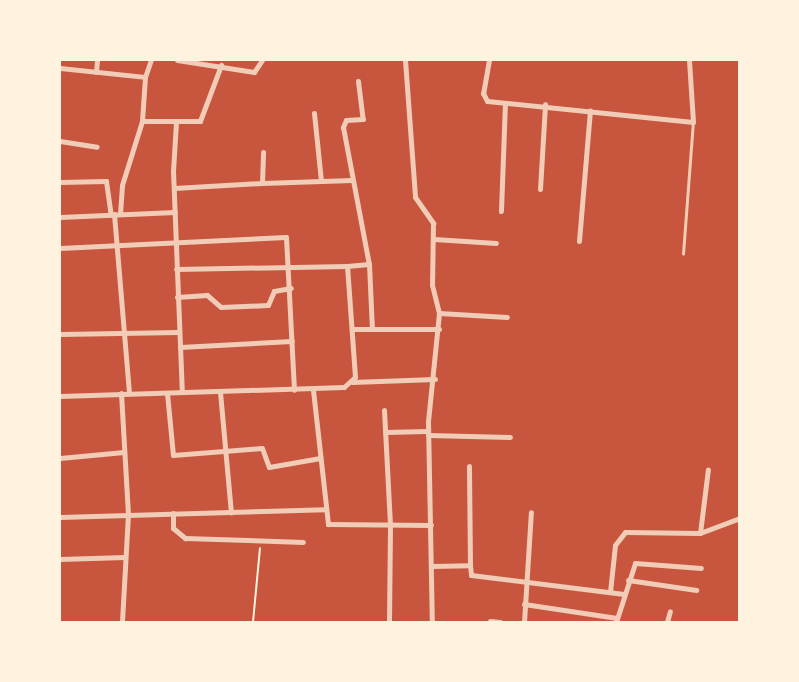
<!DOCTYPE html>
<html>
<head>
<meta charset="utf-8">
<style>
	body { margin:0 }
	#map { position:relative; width:799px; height:682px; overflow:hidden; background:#c8553d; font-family:Quicksand,sans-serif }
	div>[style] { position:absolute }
	.path>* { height:2px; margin:-1px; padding:0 1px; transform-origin:1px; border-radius:1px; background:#fff3e0 }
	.service>* { height:2.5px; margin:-1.25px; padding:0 1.25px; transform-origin:1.25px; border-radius:1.25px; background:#f1ccb7 }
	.minor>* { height:5px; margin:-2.5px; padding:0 2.5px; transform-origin:2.5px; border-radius:2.5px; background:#f1ccb7 }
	span { translate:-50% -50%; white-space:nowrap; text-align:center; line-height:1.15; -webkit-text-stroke:7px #fff3e0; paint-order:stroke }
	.frame { position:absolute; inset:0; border:61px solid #fff3e0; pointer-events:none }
</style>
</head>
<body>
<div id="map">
	<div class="path">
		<i style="left:253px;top:622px;width:74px;rotate:-84.6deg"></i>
	</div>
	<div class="service">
		<i style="left:683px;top:254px;width:132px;rotate:-85.7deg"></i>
	</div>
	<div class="minor">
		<i style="left:177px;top:60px;width:78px;rotate:8.9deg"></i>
		<i style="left:254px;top:72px;width:14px;rotate:-56deg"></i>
		<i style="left:405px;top:60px;width:137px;rotate:85.8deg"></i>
		<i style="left:415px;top:197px;width:32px;rotate:55deg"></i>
		<i style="left:433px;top:223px;width:62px;rotate:90.9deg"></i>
		<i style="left:432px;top:285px;width:29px;rotate:76deg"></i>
		<i style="left:439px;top:313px;width:110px;rotate:95.8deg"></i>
		<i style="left:428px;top:422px;width:200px;rotate:88.9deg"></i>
		<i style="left:489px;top:60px;width:34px;rotate:100deg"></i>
		<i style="left:483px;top:93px;width:9px;rotate:63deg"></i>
		<i style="left:487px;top:101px;width:207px;rotate:5.8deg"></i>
		<i style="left:693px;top:122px;width:62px;rotate:-93.7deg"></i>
		<i style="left:60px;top:68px;width:85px;rotate:6deg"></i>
		<i style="left:145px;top:77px;width:18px;rotate:-71deg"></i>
		<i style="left:96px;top:72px;width:12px;rotate:-85deg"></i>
		<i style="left:358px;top:81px;width:38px;rotate:83deg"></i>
		<i style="left:363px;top:119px;width:17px;rotate:177deg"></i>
		<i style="left:346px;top:120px;width:8px;rotate:113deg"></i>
		<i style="left:343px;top:127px;width:139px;rotate:79.3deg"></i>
		<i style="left:369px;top:264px;width:65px;rotate:87.4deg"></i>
		<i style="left:314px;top:113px;width:68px;rotate:84.1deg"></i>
		<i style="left:142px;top:121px;width:58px"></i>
		<i style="left:200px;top:121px;width:60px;rotate:-69.4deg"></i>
		<i style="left:176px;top:122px;width:49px;rotate:93.5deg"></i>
		<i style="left:173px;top:171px;width:221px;rotate:87.7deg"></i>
		<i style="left:60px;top:141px;width:37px;rotate:9deg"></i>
		<i style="left:60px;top:182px;width:46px;rotate:-1.2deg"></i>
		<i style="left:106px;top:181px;width:34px;rotate:82deg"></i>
		<i style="left:262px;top:183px;width:90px;rotate:-1.9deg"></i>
		<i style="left:174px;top:188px;width:88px;rotate:-3.3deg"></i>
		<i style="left:262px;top:183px;width:31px;rotate:-88deg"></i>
		<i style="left:540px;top:189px;width:85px;rotate:-86.6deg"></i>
		<i style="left:501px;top:211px;width:108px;rotate:-87.9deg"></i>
		<i style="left:114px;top:214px;width:180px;rotate:85.2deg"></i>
		<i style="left:120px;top:214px;width:29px;rotate:-86deg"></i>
		<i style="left:122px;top:185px;width:67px;rotate:-72.6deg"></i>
		<i style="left:142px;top:121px;width:44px;rotate:-86.1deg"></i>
		<i style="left:60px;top:217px;width:115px;rotate:-2.5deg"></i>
		<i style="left:434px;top:239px;width:62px;rotate:3.7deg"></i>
		<i style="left:579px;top:241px;width:131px;rotate:-85.2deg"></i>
		<i style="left:60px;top:248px;width:226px;rotate:-2.8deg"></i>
		<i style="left:286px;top:237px;width:153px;rotate:87deg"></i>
		<i style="left:176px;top:269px;width:171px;rotate:-1deg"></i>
		<i style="left:177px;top:297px;width:30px;rotate:-4deg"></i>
		<i style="left:207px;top:295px;width:18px;rotate:41deg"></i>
		<i style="left:221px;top:307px;width:47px;rotate:-2.4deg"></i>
		<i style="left:268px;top:305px;width:15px;rotate:-67deg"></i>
		<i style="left:274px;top:291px;width:17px;rotate:-10deg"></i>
		<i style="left:439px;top:313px;width:68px;rotate:3.4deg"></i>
		<i style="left:352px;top:329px;width:87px"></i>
		<i style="left:60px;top:334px;width:119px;rotate:-1deg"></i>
		<i style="left:180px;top:347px;width:112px;rotate:-3.1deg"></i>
		<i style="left:352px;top:382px;width:83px;rotate:-2.1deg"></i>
		<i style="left:313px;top:390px;width:135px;rotate:83.6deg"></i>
		<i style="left:328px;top:524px;width:103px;rotate:0.6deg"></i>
		<i style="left:220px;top:392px;width:121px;rotate:84.8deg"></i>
		<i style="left:121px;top:393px;width:121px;rotate:86.7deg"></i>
		<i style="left:128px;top:514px;width:108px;rotate:93.2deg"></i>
		<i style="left:167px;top:393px;width:62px;rotate:84.5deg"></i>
		<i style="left:173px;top:455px;width:89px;rotate:-4.5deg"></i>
		<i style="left:262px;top:448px;width:20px;rotate:70deg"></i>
		<i style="left:269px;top:467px;width:52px;rotate:-10deg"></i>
		<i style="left:60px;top:396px;width:284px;rotate:-1.8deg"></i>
		<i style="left:344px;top:387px;width:15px;rotate:-42deg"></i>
		<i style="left:355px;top:377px;width:111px;rotate:-94.1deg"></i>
		<i style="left:347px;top:266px;width:22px;rotate:-5deg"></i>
		<i style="left:384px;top:410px;width:116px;rotate:87deg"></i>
		<i style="left:390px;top:526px;width:96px;rotate:90.6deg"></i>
		<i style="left:385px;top:432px;width:43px;rotate:-1.3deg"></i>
		<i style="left:428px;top:435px;width:82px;rotate:1.4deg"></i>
		<i style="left:60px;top:458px;width:64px;rotate:-5.4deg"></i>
		<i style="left:173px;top:513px;width:15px;rotate:90deg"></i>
		<i style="left:173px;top:528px;width:16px;rotate:40deg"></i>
		<i style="left:185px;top:538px;width:118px;rotate:1.9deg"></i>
		<i style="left:60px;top:517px;width:265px;rotate:-1.7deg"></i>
		<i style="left:700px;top:533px;width:64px;rotate:-82.9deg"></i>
		<i style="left:60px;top:559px;width:65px;rotate:-1.8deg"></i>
		<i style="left:470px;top:565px;width:10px;rotate:84deg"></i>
		<i style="left:471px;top:575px;width:154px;rotate:7.1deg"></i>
		<i style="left:431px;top:566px;width:39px;rotate:-1deg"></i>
		<i style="left:470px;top:565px;width:99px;rotate:-90.6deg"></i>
		<i style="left:628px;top:580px;width:69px;rotate:8.4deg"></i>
		<i style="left:610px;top:592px;width:47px;rotate:-83.9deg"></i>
		<i style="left:615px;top:545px;width:16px;rotate:-52deg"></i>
		<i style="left:625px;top:532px;width:75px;rotate:0.8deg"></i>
		<i style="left:700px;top:533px;width:43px;rotate:-20.6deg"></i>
		<i style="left:524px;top:604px;width:94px;rotate:8.6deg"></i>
		<i style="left:490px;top:621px;width:10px;rotate:6deg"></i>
		<i style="left:524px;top:622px;width:110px;rotate:-86.4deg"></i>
		<i style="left:616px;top:622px;width:62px;rotate:-72.1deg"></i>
		<i style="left:635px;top:563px;width:66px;rotate:4.3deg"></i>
		<i style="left:667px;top:622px;width:11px;rotate:-75deg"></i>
	</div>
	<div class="frame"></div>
</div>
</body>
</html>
